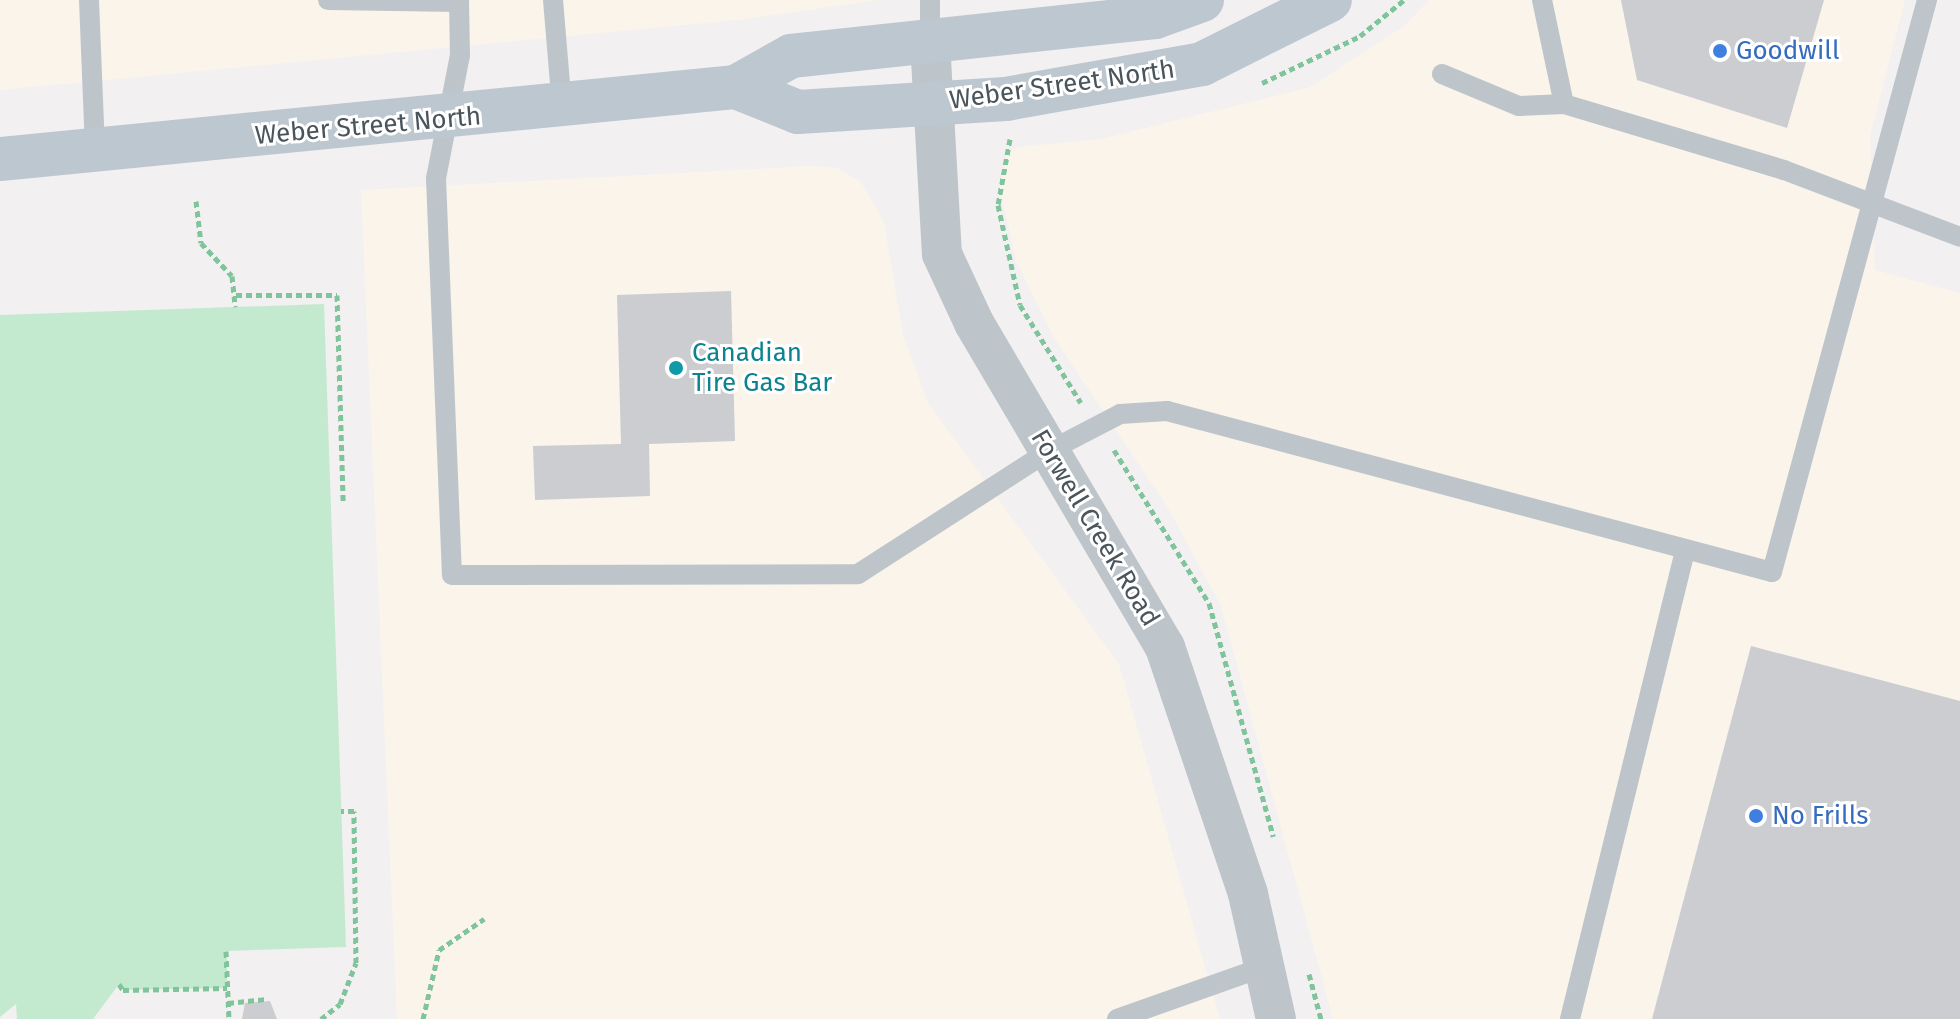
<!DOCTYPE html>
<html>
<head>
<meta charset="utf-8">
<style>
	body { margin:0 }
	#map { position:relative; width:1960px; height:1019px; overflow:hidden; background:#f2f0f0; font-family:"Fira Sans",sans-serif }
	div>[style] { position:absolute }
	.commercial>* { inset:0; background:#faf4eb }
	.green>* { inset:0; background:#c3eace }
	.building>* { inset:0; background:#cbcdd1 }
	.path>* { height:5px; margin-top:-2.5px; transform-origin:0; background:repeating-linear-gradient(90deg,#7fc49b 0 6px,transparent 0 10px) }
	.lane>* { height:20px; margin:-10px; padding:0 10px; transform-origin:10px; border-radius:10px; background:#bdc5ca }
	.street>* { height:40px; margin:-20px; padding:0 20px; transform-origin:20px; border-radius:20px; background:#bdc5ca }
	.secondary>* { height:44px; margin:-22px; padding:0 22px; transform-origin:22px; border-radius:22px; background:#bdc7cf }
	.dots>* { width:22px; height:22px; translate:-50% -50%; box-sizing:border-box; border:4px solid #fff; border-radius:50% }
	span { translate:-50% -50%; white-space:nowrap; text-align:center; line-height:1.15; -webkit-text-stroke:6px #fff; paint-order:stroke }
	.shop-label { font-size:26px; color:#366cbe }
	.left { translate:0 -50%; text-align:left }
	.street-label { font-size:26px; color:#4a545b }
	.culture-label { font-size:26px; color:#0d838f }
</style>
</head>
<body>
<div id="map">
	<div class="commercial">
		<i style="clip-path:polygon(0 0,878px 0,737px 20px,0 90px)"></i>
		<i style="clip-path:polygon(1429px 0,1905px 0,1870px 136px,1875px 270px,1960px 293px,1960px 1019px,1333px 1019px,1221px 606px,1168px 508px,1053px 336px,1016px 261px,1000px 188px,1007px 152px,1018px 147px,1101px 139px,1310px 87px,1404px 26px)"></i>
		<i style="clip-path:polygon(810px 166px,837px 168px,861px 182px,884px 222px,903px 335px,928px 403px,1119px 664px,1220px 1019px,397px 1019px,361px 190px)"></i>
	</div>
	<div class="green">
		<i style="clip-path:polygon(324px 304px,346px 947px,227px 951px,227px 988px,123px 990px,119px 984px,93px 1019px,17px 1019px,16px 1004px,0 1017px,0 315px)"></i>
	</div>
	<div class="building">
		<i style="clip-path:polygon(1621px 0,1824px 0,1787px 128px,1637px 80px)"></i>
		<i style="clip-path:polygon(731px 291px,735px 441px,649px 444px,650px 496px,535px 500px,533px 446px,621px 444px,617px 295px)"></i>
		<i style="clip-path:polygon(1751px 646px,1960px 701px,1960px 1019px,1652px 1019px)"></i>
		<i style="clip-path:polygon(270px 1001px,277px 1019px,242px 1019px,245px 1003px)"></i>
	</div>
	<div class="path">
		<i style="left:1262px;top:83px;width:109px;rotate:-25.6deg"></i>
		<i style="left:1360px;top:36px;width:57px;rotate:-39.3deg"></i>
		<i style="left:1010px;top:139px;width:67px;rotate:100.3deg"></i>
		<i style="left:998px;top:205px;width:102px;rotate:77.6deg"></i>
		<i style="left:1020px;top:305px;width:115px;rotate:58.1deg"></i>
		<i style="left:196px;top:201px;width:42px;rotate:83.2deg"></i>
		<i style="left:201px;top:243px;width:45px;rotate:46.8deg"></i>
		<i style="left:232px;top:276px;width:31px;rotate:84deg"></i>
		<i style="left:236px;top:295px;width:101px"></i>
		<i style="left:337px;top:295px;width:207px;rotate:88.3deg"></i>
		<i style="left:1114px;top:450px;width:180px;rotate:58.2deg"></i>
		<i style="left:1209px;top:603px;width:242px;rotate:74.6deg"></i>
		<i style="left:226px;top:951px;width:68px;rotate:87.5deg"></i>
		<i style="left:1309px;top:974px;width:47px;rotate:75.1deg"></i>
		<i style="left:119px;top:984px;width:7px;rotate:56deg"></i>
		<i style="left:123px;top:990px;width:104px;rotate:-1.1deg"></i>
		<i style="left:228px;top:1003px;width:37px;rotate:-6deg"></i>
		<i style="left:321px;top:1019px;width:24px;rotate:-38deg"></i>
		<i style="left:340px;top:1004px;width:44px;rotate:-68.7deg"></i>
		<i style="left:356px;top:963px;width:152px;rotate:-90.8deg"></i>
		<i style="left:354px;top:811px;width:13px;rotate:180deg"></i>
		<i style="left:423px;top:1019px;width:71px;rotate:-76.9deg"></i>
		<i style="left:439px;top:950px;width:55px;rotate:-34.6deg"></i>
	</div>
	<div class="lane">
		<i style="left:89px;top:0;width:150px;rotate:87.7deg"></i>
		<i style="left:328px;top:0;width:131px;rotate:0.9deg"></i>
		<i style="left:459px;top:0;width:55px;rotate:89deg"></i>
		<i style="left:460px;top:55px;width:125px;rotate:101deg"></i>
		<i style="left:436px;top:178px;width:397px;rotate:87.7deg"></i>
		<i style="left:452px;top:575px;width:406px;rotate:-0.1deg"></i>
		<i style="left:858px;top:574px;width:227px;rotate:-32.8deg"></i>
		<i style="left:1049px;top:451px;width:80px;rotate:-27.5deg"></i>
		<i style="left:1120px;top:414px;width:47px;rotate:-3.7deg"></i>
		<i style="left:1167px;top:411px;width:626px;rotate:14.9deg"></i>
		<i style="left:1772px;top:572px;width:593px;rotate:-74.84deg"></i>
		<i style="left:553px;top:0;width:108px;rotate:85.2deg"></i>
		<i style="left:930px;top:0;width:41px;rotate:90deg"></i>
		<i style="left:1542px;top:0;width:106px;rotate:78.1deg"></i>
		<i style="left:1442px;top:74px;width:83px;rotate:22.6deg"></i>
		<i style="left:1519px;top:106px;width:45px;rotate:-2.5deg"></i>
		<i style="left:1564px;top:104px;width:230px;rotate:16.7deg"></i>
		<i style="left:1784px;top:170px;width:188px;rotate:20.8deg"></i>
		<i style="left:1117px;top:1019px;width:156px;rotate:-19.5deg"></i>
		<i style="left:1570px;top:1019px;width:482px;rotate:-76.2deg"></i>
	</div>
	<div class="street">
		<i style="left:930px;top:41px;width:213px;rotate:86.8deg"></i>
		<i style="left:942px;top:254px;width:76px;rotate:65.1deg"></i>
		<i style="left:974px;top:323px;width:376px;rotate:59.5deg"></i>
		<i style="left:1165px;top:647px;width:261px;rotate:71.4deg"></i>
		<i style="left:1248px;top:894px;width:128px;rotate:77.4deg"></i>
	</div>
	<div class="secondary">
		<i style="left:736px;top:87px;width:67px;rotate:22deg"></i>
		<i style="left:798px;top:112px;width:208px;rotate:-3.6deg"></i>
		<i style="left:1006px;top:99px;width:199px;rotate:-10.1deg"></i>
		<i style="left:1202px;top:64px;width:143px;rotate:-26.6deg"></i>
		<i style="left:0;top:159px;width:740px;rotate:-5.59deg"></i>
		<i style="left:736px;top:87px;width:63px;rotate:-29.4deg"></i>
		<i style="left:791px;top:56px;width:366px;rotate:-6.1deg"></i>
		<i style="left:1155px;top:17px;width:50px;rotate:-19.9deg"></i>
	</div>
	<div class="dots">
		<i style="left:1720px;top:51px;background:#3f7fe0"></i>
		<i style="left:676px;top:368px;background:#0f9aa8"></i>
		<i style="left:1756px;top:816px;background:#3f7fe0"></i>
	</div>
	<div class="shop-label">
		<span class="left" style="left:1736px;top:51px">Goodwill</span>
		<span class="left" style="left:1772px;top:816px">No Frills</span>
	</div>
	<div class="street-label">
		<span style="left:1062px;top:85px;rotate:-8deg">Weber Street North</span>
		<span style="left:368px;top:126px;rotate:-5deg">Weber Street North</span>
		<span style="left:1095px;top:528px;rotate:59deg">Forwell Creek Road</span>
	</div>
	<div class="culture-label">
		<span class="left" style="left:692px;top:368px">Canadian<br>Tire Gas Bar</span>
	</div>
</div>
</body>
</html>
